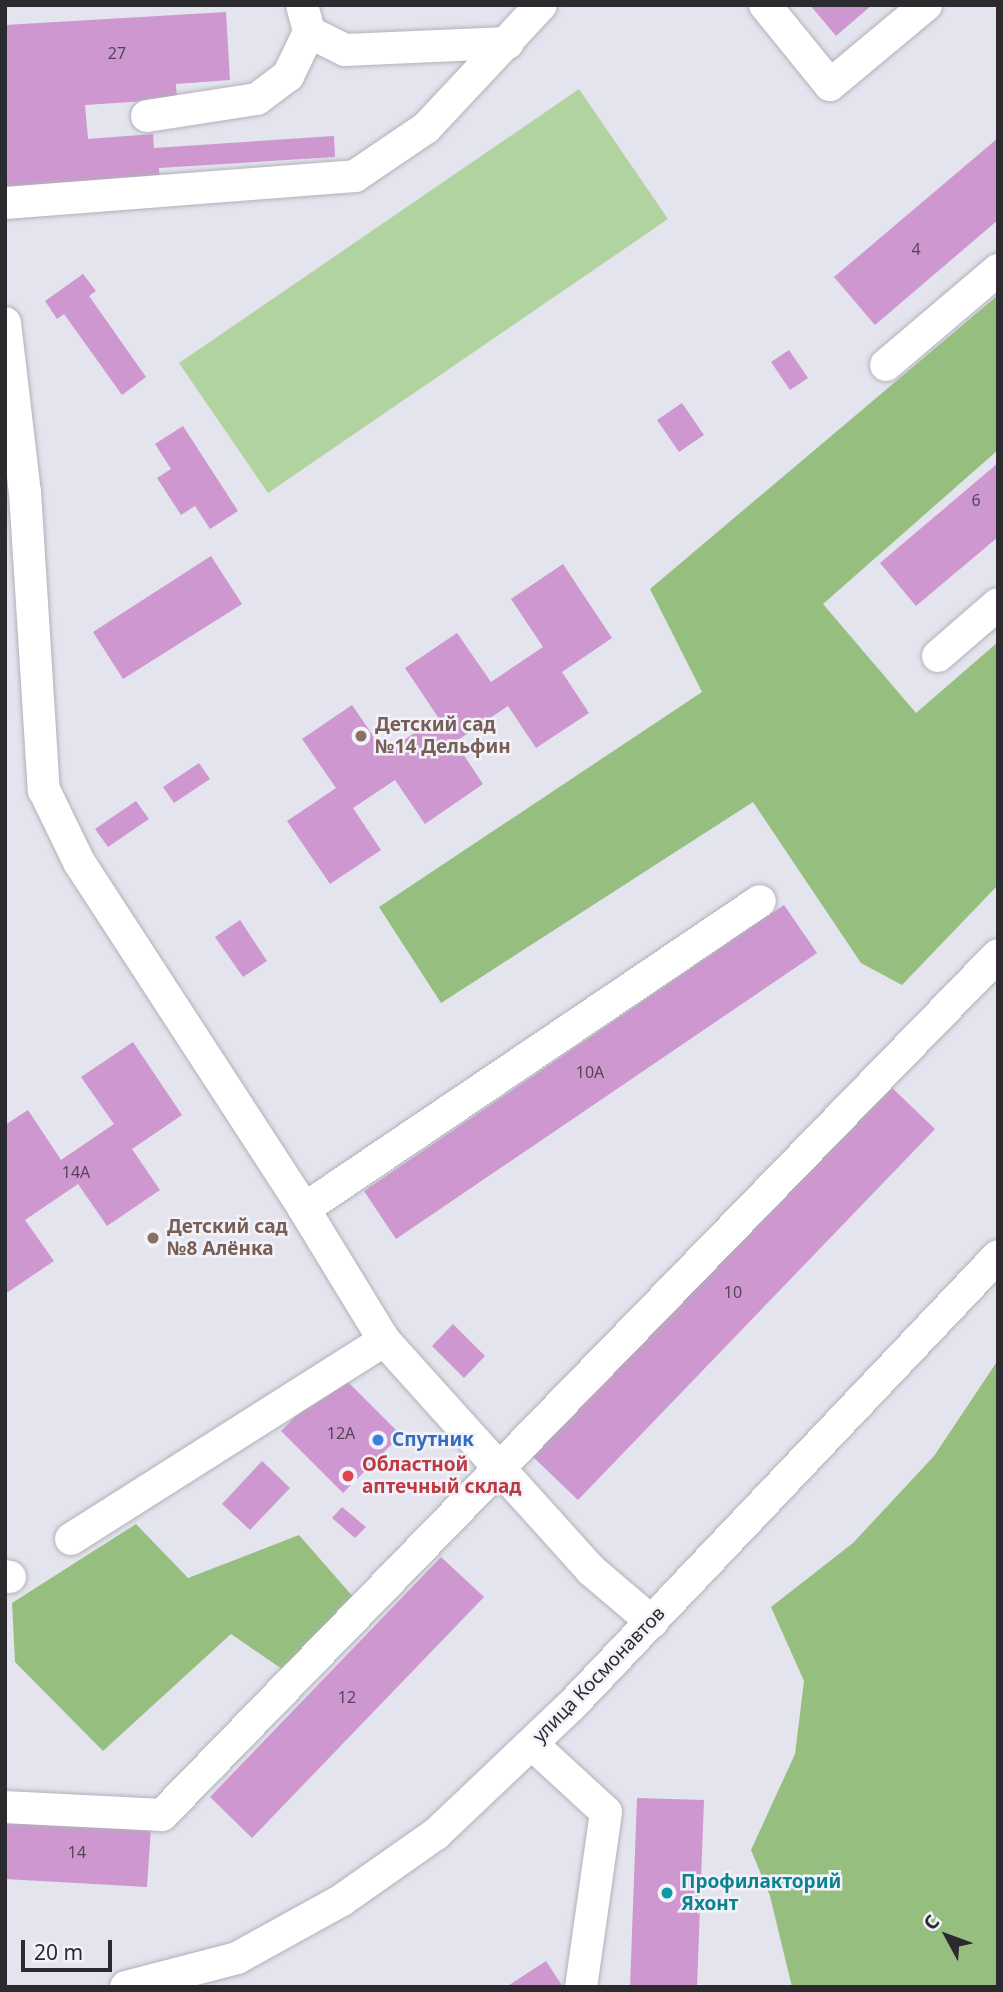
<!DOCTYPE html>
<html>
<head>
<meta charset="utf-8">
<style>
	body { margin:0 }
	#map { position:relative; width:1003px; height:1992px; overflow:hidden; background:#e4e4ee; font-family:"Noto Sans",sans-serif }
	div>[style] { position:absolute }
	.green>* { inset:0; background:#b1d39f }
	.forest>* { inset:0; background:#96bf7f }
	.building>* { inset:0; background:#ce97cf }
	.roads { filter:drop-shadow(0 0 2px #b1b1ba) drop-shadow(0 0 2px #b1b1ba) }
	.minor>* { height:32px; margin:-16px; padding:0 16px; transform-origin:16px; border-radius:16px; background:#fff }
	.dots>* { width:19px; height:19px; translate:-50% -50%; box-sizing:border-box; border:4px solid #f2f2fb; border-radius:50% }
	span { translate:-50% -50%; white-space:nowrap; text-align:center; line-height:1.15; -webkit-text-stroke:5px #f2f2fb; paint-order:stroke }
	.number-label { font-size:16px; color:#544657 }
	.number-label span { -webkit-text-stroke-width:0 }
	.education-label { font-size:19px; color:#785e54; font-weight:700 }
	.left { translate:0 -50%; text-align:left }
	.shop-label { font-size:19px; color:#366cbe; font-weight:700 }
	.health-label { font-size:19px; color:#be3a42; font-weight:700 }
	.street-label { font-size:19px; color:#2b2b2f }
	.culture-label { font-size:19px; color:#0d838f; font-weight:700 }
	.frame { position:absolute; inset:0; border:7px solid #2b2b2f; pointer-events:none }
	.north { position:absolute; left:912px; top:1901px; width:70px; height:70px; -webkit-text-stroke:5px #f2f2fb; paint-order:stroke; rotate:311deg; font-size:19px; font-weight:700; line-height:28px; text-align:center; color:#2b2b2f }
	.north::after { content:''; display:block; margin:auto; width:24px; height:32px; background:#2b2b2f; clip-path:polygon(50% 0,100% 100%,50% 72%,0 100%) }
	.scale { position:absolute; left:21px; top:1940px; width:91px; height:32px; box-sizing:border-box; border:4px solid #2b2b2f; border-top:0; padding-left:9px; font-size:21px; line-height:24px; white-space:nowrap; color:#2b2b2f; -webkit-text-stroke:5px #f2f2fb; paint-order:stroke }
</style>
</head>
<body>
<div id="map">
	<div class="green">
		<i style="clip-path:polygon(579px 89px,668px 219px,268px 493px,179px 363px)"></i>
	</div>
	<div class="forest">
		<i style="clip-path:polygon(998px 295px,998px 450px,823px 604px,916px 713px,998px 642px,998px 885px,902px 985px,861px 963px,753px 802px,441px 1003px,379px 907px,702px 692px,650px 589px)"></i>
		<i style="clip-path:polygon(998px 1360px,998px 1987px,792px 1987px,770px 1896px,751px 1850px,795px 1754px,804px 1681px,771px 1607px,853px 1543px,934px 1456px)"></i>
		<i style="clip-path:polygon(136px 1524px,188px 1578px,299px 1535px,355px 1599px,282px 1669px,231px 1634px,103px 1751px,15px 1662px,12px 1603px)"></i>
	</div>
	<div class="building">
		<i style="clip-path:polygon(810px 5px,872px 5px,836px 36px)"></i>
		<i style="clip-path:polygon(226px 12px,230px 80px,176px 84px,177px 99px,85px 105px,88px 139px,153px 134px,154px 148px,334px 136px,335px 157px,159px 168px,160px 189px,5px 192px,5px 25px)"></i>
		<i style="clip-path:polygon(998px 138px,998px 220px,875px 325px,834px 277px)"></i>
		<i style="clip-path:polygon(83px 274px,96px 291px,89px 296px,146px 377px,122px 395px,64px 314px,57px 319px,45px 301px)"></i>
		<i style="clip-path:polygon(789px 350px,808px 378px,790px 390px,771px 362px)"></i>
		<i style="clip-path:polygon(682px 403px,704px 435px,679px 452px,657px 420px)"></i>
		<i style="clip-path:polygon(183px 426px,238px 511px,210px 529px,195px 506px,181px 515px,157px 478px,171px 469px,155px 444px)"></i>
		<i style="clip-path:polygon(998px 463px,998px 537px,916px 606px,880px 563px)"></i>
		<i style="clip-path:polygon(211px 556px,242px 604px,123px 679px,93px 632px)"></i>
		<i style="clip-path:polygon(563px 564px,612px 638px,562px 672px,589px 713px,536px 748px,508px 706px,455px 742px,483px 784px,425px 824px,395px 780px,353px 808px,381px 850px,330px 884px,287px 821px,336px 788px,302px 739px,352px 705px,385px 753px,438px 717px,405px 668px,457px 633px,491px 682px,543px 647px,511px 599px)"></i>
		<i style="clip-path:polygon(199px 763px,210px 779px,174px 803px,163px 787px)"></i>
		<i style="clip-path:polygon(136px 801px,149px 819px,108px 847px,95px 829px)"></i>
		<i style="clip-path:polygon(784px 905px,817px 953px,396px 1239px,364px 1191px)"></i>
		<i style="clip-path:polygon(240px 920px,267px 961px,243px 977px,215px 937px)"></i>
		<i style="clip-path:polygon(133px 1042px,182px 1115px,132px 1149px,160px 1190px,107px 1226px,78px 1184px,25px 1220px,54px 1261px,5px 1294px,5px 1125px,28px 1110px,61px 1160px,114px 1124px,81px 1077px)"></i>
		<i style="clip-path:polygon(887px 1083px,935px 1129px,578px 1500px,531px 1455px)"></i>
		<i style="clip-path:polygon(453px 1324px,485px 1356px,464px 1378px,432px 1346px)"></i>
		<i style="clip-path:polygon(339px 1373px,401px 1435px,343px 1493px,281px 1431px)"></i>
		<i style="clip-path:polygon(262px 1461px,290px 1488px,250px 1530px,222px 1504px)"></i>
		<i style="clip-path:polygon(342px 1507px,366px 1527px,355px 1538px,332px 1518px)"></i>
		<i style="clip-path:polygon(441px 1557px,484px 1597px,252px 1838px,210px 1797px)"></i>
		<i style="clip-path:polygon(637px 1798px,704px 1800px,697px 1987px,630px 1987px)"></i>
		<i style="clip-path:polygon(5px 1818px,151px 1826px,147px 1887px,5px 1879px)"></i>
		<i style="clip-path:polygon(546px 1961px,563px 1987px,506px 1987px)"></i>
	</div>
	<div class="roads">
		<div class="minor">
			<i style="left:302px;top:5px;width:28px;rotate:75deg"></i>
			<i style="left:309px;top:32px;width:40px;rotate:26.6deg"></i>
			<i style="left:345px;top:50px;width:163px;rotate:-2.5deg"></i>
			<i style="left:765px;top:5px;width:103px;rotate:50.9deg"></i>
			<i style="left:830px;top:85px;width:125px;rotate:-39.8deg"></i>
			<i style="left:147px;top:116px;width:111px;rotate:-8.8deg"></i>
			<i style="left:257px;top:99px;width:39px;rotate:-37deg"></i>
			<i style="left:288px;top:76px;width:49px;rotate:-64.5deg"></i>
			<i style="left:5px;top:203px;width:351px;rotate:-4.4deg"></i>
			<i style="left:355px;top:176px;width:86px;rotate:-34.1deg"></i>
			<i style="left:426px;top:128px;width:168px;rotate:-46.9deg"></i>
			<i style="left:5px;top:323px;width:170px;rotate:83.3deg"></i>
			<i style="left:25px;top:492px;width:299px;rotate:86.4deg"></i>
			<i style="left:44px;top:790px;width:80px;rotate:64.1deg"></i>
			<i style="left:79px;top:862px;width:414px;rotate:57deg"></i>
			<i style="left:886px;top:365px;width:147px;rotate:-40.3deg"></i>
			<i style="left:938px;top:656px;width:79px;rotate:-40.9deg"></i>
			<i style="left:71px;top:1539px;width:371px;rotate:-32.4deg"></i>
			<i style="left:5px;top:1576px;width:5px;rotate:11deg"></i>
			<i style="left:652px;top:1622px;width:80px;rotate:-139.6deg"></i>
			<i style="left:591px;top:1570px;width:309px;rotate:-132deg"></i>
			<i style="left:384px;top:1340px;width:153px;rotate:-121.4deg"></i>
			<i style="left:304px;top:1209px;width:550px;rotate:-34.04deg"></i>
			<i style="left:532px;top:1744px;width:100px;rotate:42.6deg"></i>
			<i style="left:606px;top:1812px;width:177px;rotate:98.1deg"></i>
			<i style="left:5px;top:1807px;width:157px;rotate:2.9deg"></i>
			<i style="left:162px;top:1815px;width:1199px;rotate:-45.81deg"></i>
			<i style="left:126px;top:1987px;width:115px;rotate:-14.6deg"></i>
			<i style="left:237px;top:1958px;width:120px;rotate:-28.9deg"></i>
			<i style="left:342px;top:1900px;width:115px;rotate:-35.1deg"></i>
			<i style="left:436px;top:1834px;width:186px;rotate:-43.5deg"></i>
			<i style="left:571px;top:1706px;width:620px;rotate:-46.5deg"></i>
		</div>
	</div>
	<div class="dots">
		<i style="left:361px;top:736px;background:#8d6e63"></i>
		<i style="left:153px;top:1238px;background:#8d6e63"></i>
		<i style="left:378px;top:1440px;background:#3f7fe0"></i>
		<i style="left:348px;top:1476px;background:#e0444e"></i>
		<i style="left:667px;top:1893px;background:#0f9aa8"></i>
	</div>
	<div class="number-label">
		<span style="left:117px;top:53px">27</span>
		<span style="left:916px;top:249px">4</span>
		<span style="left:976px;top:500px">6</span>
		<span style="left:590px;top:1072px">10А</span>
		<span style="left:76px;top:1172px">14А</span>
		<span style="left:733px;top:1292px">10</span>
		<span style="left:341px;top:1433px">12А</span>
		<span style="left:347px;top:1697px">12</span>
		<span style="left:77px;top:1852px">14</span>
	</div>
	<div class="education-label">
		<span class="left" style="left:375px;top:736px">Детский сад<br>№14 Дельфин</span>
		<span class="left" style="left:167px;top:1238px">Детский сад<br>№8 Алёнка</span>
	</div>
	<div class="shop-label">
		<span class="left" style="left:392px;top:1440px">Спутник</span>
	</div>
	<div class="health-label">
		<span class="left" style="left:362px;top:1476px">Областной<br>аптечный склад</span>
	</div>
	<div class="street-label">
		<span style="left:599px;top:1675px;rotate:-46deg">улица Космонавтов</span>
	</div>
	<div class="culture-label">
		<span class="left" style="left:681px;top:1893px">Профилакторий<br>Яхонт</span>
	</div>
	<div class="frame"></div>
	<div class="north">С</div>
	<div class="scale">20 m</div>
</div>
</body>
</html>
